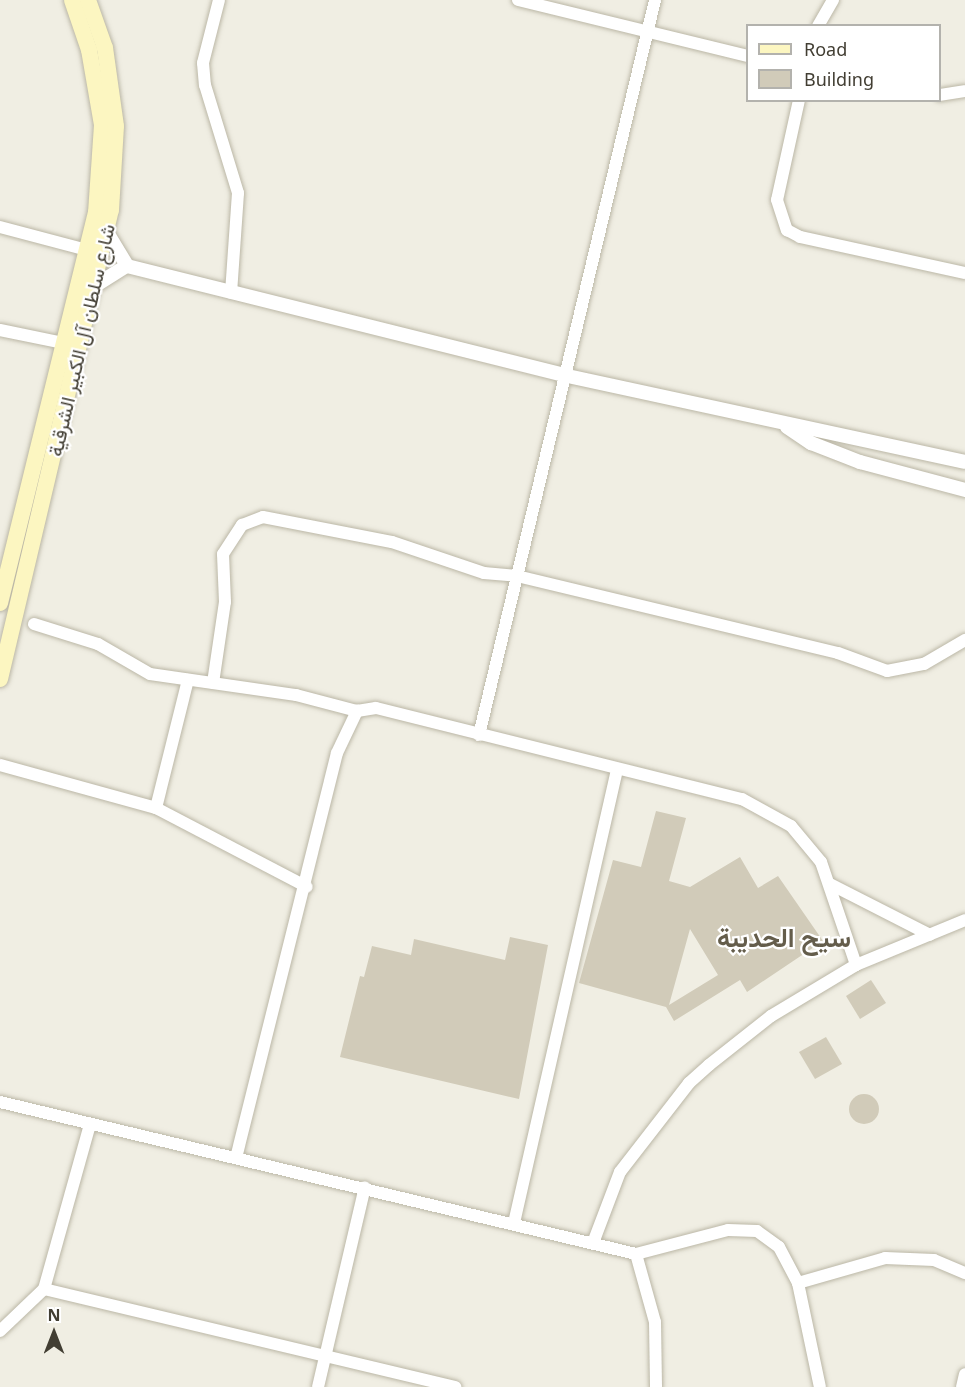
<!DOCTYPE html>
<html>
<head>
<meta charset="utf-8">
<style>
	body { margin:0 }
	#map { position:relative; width:965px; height:1387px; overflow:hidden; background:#f0eee3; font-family:"Noto Sans",Vazirmatn,sans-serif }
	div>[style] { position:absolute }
	.building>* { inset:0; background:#d1cbb9 }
	.round { border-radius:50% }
	.roads { filter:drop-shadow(0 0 2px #bbb7a6) drop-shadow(0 0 2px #bbb7a6) }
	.minor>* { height:12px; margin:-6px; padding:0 6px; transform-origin:6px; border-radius:6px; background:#fff }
	.tertiary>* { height:14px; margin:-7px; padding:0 7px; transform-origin:7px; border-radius:7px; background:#fff }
	.secondary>* { height:16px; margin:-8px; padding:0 8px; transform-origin:8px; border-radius:8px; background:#fcf6c1 }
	span { translate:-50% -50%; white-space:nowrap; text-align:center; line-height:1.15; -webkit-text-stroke:4.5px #fff; paint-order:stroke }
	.street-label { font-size:20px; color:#423e33 }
	.district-label { font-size:26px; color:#645d4b; font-weight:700 }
	.legend { position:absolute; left:746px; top:24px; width:195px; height:78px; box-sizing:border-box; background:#fff; border:2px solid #b3b2ad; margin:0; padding:8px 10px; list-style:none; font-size:18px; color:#423e33 }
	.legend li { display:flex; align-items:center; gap:12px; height:30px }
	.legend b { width:30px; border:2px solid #b3b2ad }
	.north { position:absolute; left:24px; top:1303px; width:60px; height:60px; -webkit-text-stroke:4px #fff; paint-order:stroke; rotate:0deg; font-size:16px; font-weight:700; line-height:24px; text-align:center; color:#423e33 }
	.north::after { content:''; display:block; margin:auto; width:21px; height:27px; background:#423e33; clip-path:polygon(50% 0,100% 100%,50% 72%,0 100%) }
</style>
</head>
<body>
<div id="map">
	<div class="building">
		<i style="clip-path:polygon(evenodd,656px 811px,686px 818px,669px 881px,690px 887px,740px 857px,758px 888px,778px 876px,823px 941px,747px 992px,740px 980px,674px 1021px,666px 1007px,579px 983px,613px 860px,641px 867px,656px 811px,690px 929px,718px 975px,669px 1005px,690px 929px)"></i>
		<i style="clip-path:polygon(510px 937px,548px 945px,519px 1099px,340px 1057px,360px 976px,364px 977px,372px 946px,411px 955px,414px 939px,505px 960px)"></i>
		<i style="clip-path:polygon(871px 980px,886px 1003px,860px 1019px,846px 996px)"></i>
		<i style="clip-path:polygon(826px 1037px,842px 1064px,815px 1079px,799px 1052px)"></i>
		<i class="round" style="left:849px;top:1094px;width:30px;height:30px"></i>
	</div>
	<div class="roads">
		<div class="minor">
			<i style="left:219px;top:0;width:65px;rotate:104.3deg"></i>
			<i style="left:203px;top:63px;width:22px;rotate:85deg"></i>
			<i style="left:205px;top:85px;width:113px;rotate:73deg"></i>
			<i style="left:238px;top:193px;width:100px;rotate:94deg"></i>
			<i style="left:518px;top:0;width:237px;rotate:13.7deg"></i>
			<i style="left:818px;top:26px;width:30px;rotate:-60deg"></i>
			<i style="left:940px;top:95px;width:25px;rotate:-9deg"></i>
			<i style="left:799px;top:100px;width:102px;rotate:102.4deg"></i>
			<i style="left:777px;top:200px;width:32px;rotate:72deg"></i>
			<i style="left:787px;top:230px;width:15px;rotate:28deg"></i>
			<i style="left:800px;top:237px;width:169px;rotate:12.3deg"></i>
			<i style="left:0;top:227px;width:90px;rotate:14.8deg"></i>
			<i style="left:0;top:330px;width:64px;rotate:11.7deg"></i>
			<i style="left:34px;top:624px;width:67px;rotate:17.4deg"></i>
			<i style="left:98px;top:644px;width:60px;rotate:30deg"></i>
			<i style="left:150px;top:674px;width:148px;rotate:8.2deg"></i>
			<i style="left:296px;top:695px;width:63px;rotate:14.7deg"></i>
			<i style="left:357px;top:711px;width:19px;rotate:-9deg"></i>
			<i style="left:376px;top:708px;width:377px;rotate:14deg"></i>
			<i style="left:742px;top:799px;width:56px;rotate:28.9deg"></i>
			<i style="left:791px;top:826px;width:47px;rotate:50.2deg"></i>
			<i style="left:821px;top:862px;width:109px;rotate:71.2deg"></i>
			<i style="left:213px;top:683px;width:82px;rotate:-81.6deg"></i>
			<i style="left:225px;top:602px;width:48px;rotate:-92.4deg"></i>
			<i style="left:223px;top:554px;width:35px;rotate:-57deg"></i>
			<i style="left:242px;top:525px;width:22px;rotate:-21deg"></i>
			<i style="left:263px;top:517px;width:131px;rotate:11deg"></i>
			<i style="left:392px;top:542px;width:97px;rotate:18.6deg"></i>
			<i style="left:484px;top:573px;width:33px;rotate:5deg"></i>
			<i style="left:517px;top:576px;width:330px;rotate:13.5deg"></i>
			<i style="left:838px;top:653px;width:52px;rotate:20.2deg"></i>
			<i style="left:887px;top:671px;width:38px;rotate:-11deg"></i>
			<i style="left:924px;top:664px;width:48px;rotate:-30.3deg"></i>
			<i style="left:479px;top:735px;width:756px;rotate:-76.53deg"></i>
			<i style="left:0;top:765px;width:162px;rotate:15.4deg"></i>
			<i style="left:156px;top:808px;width:170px;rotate:27.6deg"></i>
			<i style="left:156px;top:808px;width:132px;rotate:-76deg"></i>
			<i style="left:830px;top:884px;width:112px;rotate:27deg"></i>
			<i style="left:0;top:1102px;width:654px;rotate:13.44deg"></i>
			<i style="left:636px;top:1254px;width:95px;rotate:-14.6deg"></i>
			<i style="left:728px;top:1230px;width:29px;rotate:2deg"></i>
			<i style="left:757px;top:1231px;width:27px;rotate:36deg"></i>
			<i style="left:779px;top:1247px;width:41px;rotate:62.2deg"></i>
			<i style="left:798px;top:1283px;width:106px;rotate:78.1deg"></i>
			<i style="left:236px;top:1158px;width:417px;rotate:-76deg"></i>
			<i style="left:337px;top:753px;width:47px;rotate:-64.5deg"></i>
			<i style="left:514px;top:1223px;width:465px;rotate:-77.2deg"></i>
			<i style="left:593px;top:1243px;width:76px;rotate:-69.2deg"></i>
			<i style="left:620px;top:1172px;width:113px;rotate:-52.2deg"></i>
			<i style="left:689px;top:1083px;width:27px;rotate:-42deg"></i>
			<i style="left:709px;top:1065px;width:79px;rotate:-38.3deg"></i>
			<i style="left:771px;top:1016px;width:99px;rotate:-31deg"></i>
			<i style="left:856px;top:965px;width:118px;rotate:-22.4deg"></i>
			<i style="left:636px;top:1254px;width:71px;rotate:74.4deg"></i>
			<i style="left:655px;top:1322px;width:65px;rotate:89.1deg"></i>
			<i style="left:798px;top:1283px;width:91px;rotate:-16deg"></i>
			<i style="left:885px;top:1258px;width:49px;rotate:2.3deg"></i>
			<i style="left:934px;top:1260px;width:34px;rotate:23deg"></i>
			<i style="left:44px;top:1289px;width:423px;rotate:13.4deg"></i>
			<i style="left:0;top:1331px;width:61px;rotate:-43.7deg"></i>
			<i style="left:44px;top:1289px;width:171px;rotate:-74.4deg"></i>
			<i style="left:318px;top:1387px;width:205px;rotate:-76.8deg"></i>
			<i style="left:962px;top:1387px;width:13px;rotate:-77deg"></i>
		</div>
		<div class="tertiary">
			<i style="left:108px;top:234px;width:37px;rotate:59deg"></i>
			<i style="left:127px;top:266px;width:449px;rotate:14deg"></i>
			<i style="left:563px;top:375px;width:411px;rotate:12.2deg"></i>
			<i style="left:96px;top:285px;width:36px;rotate:-32deg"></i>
			<i style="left:787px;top:427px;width:29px;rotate:34deg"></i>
			<i style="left:811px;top:443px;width:53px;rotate:21.2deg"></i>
			<i style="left:860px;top:462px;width:109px;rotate:14.9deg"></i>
		</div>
		<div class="secondary">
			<i style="left:0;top:603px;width:402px;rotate:-76.2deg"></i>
			<i style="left:96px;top:213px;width:88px;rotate:-86.1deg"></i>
			<i style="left:102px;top:125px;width:76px;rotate:-99.8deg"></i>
			<i style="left:89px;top:50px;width:53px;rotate:-108.8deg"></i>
			<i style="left:0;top:679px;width:482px;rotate:-76.7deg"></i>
			<i style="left:111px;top:210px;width:84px;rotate:-86.6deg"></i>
			<i style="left:116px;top:126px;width:79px;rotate:-98deg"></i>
			<i style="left:105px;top:48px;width:51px;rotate:-109.5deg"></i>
		</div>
	</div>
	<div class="street-label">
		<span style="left:81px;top:340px;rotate:-77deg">شارع سلطان آل الكبير الشرقية</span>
	</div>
	<div class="district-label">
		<span style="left:784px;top:938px">سيح الحديبة</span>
	</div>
	<ul class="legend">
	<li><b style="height:8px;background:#fcf6c1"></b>Road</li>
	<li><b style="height:16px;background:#d1cbb9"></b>Building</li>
	</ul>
	<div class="north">N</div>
</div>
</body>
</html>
